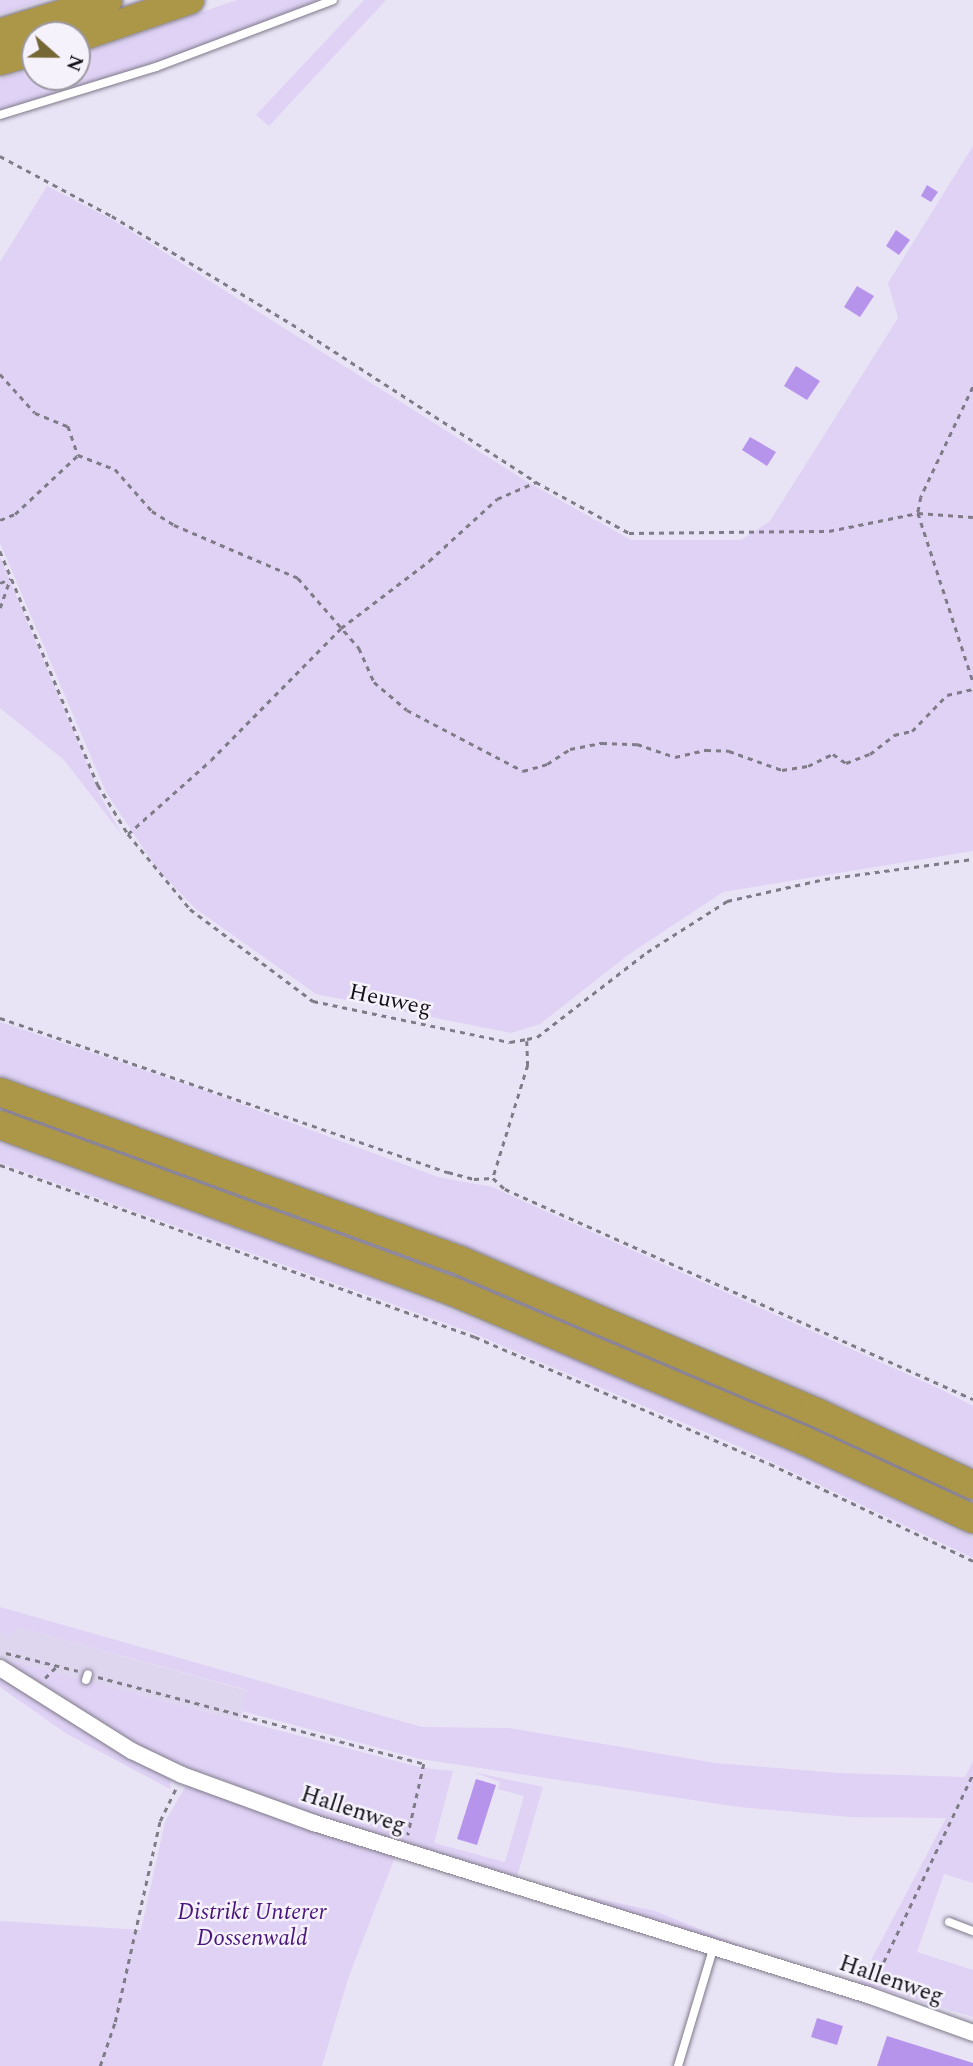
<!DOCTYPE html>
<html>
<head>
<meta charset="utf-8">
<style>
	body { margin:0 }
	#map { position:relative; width:973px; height:2066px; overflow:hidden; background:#e9e4f5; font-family:Spectral,serif }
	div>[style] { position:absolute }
	.built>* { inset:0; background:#ded6ee }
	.green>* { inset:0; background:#dfd2f5 }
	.building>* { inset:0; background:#b794ec }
	.path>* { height:2.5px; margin-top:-1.25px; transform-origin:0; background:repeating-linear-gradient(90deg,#7f7c88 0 5px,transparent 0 10px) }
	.roads { filter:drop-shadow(0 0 2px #7f7989) drop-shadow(0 0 2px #7f7989) }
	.lane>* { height:8px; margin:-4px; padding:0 4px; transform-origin:4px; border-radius:4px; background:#fff }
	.street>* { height:16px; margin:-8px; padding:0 8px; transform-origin:8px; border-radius:8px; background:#fff }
	.highway>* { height:28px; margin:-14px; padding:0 14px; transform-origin:14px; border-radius:14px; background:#ac9748 }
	span { translate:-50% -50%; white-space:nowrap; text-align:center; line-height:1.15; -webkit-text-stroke:5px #f6f2fc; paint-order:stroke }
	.street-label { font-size:23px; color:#131117 }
	.park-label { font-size:23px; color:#49147b; font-style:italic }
	.north { position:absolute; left:21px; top:21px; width:70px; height:70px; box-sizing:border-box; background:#f6f2fc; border:2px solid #9b98a0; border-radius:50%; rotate:111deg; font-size:19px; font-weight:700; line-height:28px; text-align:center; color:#131117 }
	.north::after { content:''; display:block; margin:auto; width:24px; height:32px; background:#756835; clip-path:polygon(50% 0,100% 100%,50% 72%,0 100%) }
</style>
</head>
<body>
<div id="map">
	<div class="built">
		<i style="clip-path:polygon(17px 1627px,248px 1691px,240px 1720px,0 1658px,0 1633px,10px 1634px)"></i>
	</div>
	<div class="green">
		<i style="clip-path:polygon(0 0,45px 0,0 14px)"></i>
		<i style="clip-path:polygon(237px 0,323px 0,147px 66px,0 111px,0 79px,35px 68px,35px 77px,77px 77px,77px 55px)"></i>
		<i style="clip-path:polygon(364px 0,386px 0,269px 126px,256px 115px)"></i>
		<i style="clip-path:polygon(973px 146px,973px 851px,723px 892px,628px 955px,540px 1024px,511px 1033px,316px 994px,196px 909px,157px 869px,106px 792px,0 543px,0 262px,47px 186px,113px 220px,526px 481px,631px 540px,741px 540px,770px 521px,898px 318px,888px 283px)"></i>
		<i style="clip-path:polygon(0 557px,101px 797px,122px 835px,64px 760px,0 708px)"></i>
		<i style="clip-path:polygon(0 1022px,197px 1088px,438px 1177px,492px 1187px,940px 1389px,973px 1406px,973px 1466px,735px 1358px,455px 1242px,0 1075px)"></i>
		<i style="clip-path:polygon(0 1103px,375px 1239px,653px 1352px,944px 1486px,942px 1491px,377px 1249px,0 1112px)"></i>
		<i style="clip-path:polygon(0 1143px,323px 1259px,576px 1360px,821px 1465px,973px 1538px,973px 1558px,740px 1447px,470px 1332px,0 1163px)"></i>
		<i style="clip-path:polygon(0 1607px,422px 1727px,509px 1728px,715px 1763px,839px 1773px,965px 1777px,973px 1761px,973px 1883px,944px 1874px,917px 1952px,973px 1970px,973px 2017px,878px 1988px,861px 1990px,519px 1882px,655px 1911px,770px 1958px,859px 1983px,946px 1818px,850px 1817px,739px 1807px,420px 1759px,242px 1711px,247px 1690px,17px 1627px,10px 1635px,0 1633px)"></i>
		<i style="clip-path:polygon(0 1658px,423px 1768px,453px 1771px,434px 1843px,505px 1862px,524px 1796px,498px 1789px,500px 1782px,473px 1772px,543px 1787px,517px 1877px,321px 1817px,177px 1763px,113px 1732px)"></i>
		<i style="clip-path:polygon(0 1674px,105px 1744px,171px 1778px,170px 1789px,67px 1734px,0 1687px)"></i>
		<i style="clip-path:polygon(186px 1785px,395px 1857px,349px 1976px,322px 2066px,0 2066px,0 1921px,141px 1930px,165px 1822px)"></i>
	</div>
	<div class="building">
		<i style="clip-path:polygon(927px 185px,938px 192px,931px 202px,921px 196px)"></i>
		<i style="clip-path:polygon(896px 230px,910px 240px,899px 255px,886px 246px)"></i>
		<i style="clip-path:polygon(857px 286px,874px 296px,860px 317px,844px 307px)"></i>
		<i style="clip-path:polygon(796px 366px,820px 381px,807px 400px,784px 386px)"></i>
		<i style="clip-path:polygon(750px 437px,776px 452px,767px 466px,742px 450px)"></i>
		<i style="clip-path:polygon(476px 1779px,496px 1785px,477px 1845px,457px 1839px)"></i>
		<i style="clip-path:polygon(817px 2018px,843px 2026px,837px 2045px,811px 2037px)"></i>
		<i style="clip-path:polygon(887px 2036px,973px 2063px,973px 2066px,877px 2066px)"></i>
	</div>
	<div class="path">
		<i style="left:0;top:156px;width:127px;rotate:28.2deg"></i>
		<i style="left:112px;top:216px;width:210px;rotate:31deg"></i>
		<i style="left:292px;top:324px;width:291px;rotate:32.9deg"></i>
		<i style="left:536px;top:482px;width:106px;rotate:28.7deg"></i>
		<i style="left:629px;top:533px;width:200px;rotate:-0.6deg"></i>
		<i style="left:829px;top:531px;width:91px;rotate:-11.4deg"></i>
		<i style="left:918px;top:513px;width:55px;rotate:4.2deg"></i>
		<i style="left:0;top:374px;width:52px;rotate:48.1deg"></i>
		<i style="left:35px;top:413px;width:35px;rotate:22deg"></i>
		<i style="left:68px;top:426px;width:31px;rotate:71deg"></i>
		<i style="left:78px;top:455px;width:40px;rotate:21deg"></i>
		<i style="left:115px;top:469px;width:56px;rotate:48.6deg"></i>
		<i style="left:152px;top:511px;width:26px;rotate:32deg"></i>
		<i style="left:174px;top:525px;width:135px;rotate:23.1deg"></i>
		<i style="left:298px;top:578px;width:93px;rotate:48.9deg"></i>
		<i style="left:359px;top:648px;width:37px;rotate:66deg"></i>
		<i style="left:374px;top:682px;width:43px;rotate:40.3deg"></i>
		<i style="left:407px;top:710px;width:131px;rotate:27.7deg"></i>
		<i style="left:523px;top:771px;width:25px;rotate:-16deg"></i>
		<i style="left:547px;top:764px;width:27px;rotate:-33deg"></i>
		<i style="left:570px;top:749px;width:33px;rotate:-11deg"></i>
		<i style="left:602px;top:743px;width:35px;rotate:2deg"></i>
		<i style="left:637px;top:744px;width:40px;rotate:18.9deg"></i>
		<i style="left:675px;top:757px;width:32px;rotate:-13deg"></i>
		<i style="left:706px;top:750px;width:23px;rotate:2deg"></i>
		<i style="left:729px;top:751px;width:56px;rotate:19.7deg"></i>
		<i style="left:782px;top:770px;width:26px;rotate:-9deg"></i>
		<i style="left:808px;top:766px;width:28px;rotate:-26deg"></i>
		<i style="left:833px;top:754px;width:16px;rotate:35deg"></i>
		<i style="left:846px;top:763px;width:26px;rotate:-21deg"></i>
		<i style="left:870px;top:754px;width:31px;rotate:-38deg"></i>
		<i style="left:894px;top:735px;width:18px;rotate:-13deg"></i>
		<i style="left:912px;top:731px;width:50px;rotate:-45.8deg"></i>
		<i style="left:947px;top:695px;width:27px;rotate:-13deg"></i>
		<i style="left:973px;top:387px;width:122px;rotate:115.3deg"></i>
		<i style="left:921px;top:497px;width:16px;rotate:101deg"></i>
		<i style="left:918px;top:513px;width:177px;rotate:71.9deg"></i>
		<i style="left:0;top:520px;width:16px;rotate:-22deg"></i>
		<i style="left:15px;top:514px;width:85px;rotate:-43.1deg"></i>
		<i style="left:0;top:551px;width:254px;rotate:67.3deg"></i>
		<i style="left:98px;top:785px;width:57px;rotate:58.5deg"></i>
		<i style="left:128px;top:834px;width:97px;rotate:50.4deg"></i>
		<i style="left:190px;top:909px;width:154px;rotate:36.8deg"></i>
		<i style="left:313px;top:1001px;width:201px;rotate:11.8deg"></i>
		<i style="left:510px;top:1042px;width:17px;rotate:-10deg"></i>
		<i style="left:527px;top:1039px;width:10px;rotate:-11deg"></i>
		<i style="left:537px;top:1037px;width:139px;rotate:-37.7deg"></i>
		<i style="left:647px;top:952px;width:95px;rotate:-32.5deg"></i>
		<i style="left:727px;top:901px;width:100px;rotate:-12.7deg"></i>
		<i style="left:825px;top:879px;width:149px;rotate:-7.7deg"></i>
		<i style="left:0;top:583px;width:11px;rotate:-22deg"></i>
		<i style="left:0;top:608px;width:31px;rotate:-71deg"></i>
		<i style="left:128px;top:834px;width:111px;rotate:-41.7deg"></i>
		<i style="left:211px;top:760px;width:185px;rotate:-45.4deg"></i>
		<i style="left:341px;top:628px;width:111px;rotate:-37.3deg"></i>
		<i style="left:429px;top:561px;width:92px;rotate:-42.4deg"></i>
		<i style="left:497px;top:499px;width:43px;rotate:-23.6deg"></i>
		<i style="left:0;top:1018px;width:474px;rotate:19deg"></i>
		<i style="left:448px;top:1172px;width:27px;rotate:15deg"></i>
		<i style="left:474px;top:1179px;width:18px;rotate:-3deg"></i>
		<i style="left:527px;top:1041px;width:24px;rotate:88deg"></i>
		<i style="left:528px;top:1065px;width:118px;rotate:107.2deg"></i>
		<i style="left:493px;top:1178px;width:16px;rotate:43deg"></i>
		<i style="left:505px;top:1189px;width:513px;rotate:24.17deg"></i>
		<i style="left:0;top:1165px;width:505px;rotate:19.91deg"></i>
		<i style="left:475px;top:1337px;width:321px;rotate:23.3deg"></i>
		<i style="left:770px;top:1464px;width:225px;rotate:25.5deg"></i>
		<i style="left:6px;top:1653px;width:74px;rotate:14deg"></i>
		<i style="left:98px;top:1677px;width:337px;rotate:14.9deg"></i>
		<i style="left:424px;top:1764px;width:73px;rotate:102.7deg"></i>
		<i style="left:45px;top:1678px;width:17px;rotate:-45deg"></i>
		<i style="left:875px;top:1980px;width:228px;rotate:-64.6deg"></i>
		<i style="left:100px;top:2066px;width:46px;rotate:-71.2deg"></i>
		<i style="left:115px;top:2022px;width:206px;rotate:-77.4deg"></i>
		<i style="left:160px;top:1821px;width:37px;rotate:-64deg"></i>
	</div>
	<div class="roads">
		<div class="lane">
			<i style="left:0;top:115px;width:163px;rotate:-17.1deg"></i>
			<i style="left:156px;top:67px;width:189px;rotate:-20.7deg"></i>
			<i style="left:86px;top:1680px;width:6px;rotate:-72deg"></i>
			<i style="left:949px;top:1922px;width:26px;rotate:21deg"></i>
			<i style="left:678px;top:2066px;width:122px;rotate:-73.3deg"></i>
		</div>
		<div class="street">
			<i style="left:0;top:1668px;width:156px;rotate:32.2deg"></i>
			<i style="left:132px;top:1751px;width:55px;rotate:25.6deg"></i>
			<i style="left:182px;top:1775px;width:140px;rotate:20deg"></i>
			<i style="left:314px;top:1823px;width:580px;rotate:17.25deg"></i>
			<i style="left:868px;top:1995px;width:112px;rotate:19.9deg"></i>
		</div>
		<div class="highway">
			<i style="left:0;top:33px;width:113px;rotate:-17deg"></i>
			<i style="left:77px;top:38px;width:119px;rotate:-18.6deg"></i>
			<i style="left:0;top:61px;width:36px;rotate:-16deg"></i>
			<i style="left:0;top:1092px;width:494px;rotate:20.1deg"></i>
			<i style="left:464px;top:1262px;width:385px;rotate:23.1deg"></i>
			<i style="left:818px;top:1413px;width:171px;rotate:24.9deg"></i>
			<i style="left:0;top:1125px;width:484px;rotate:20.2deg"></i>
			<i style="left:454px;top:1292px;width:381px;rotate:23deg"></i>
			<i style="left:805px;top:1441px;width:185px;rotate:24.9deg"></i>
		</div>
	</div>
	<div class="street-label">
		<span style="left:390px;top:1001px;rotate:12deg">Heuweg</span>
		<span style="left:353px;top:1811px;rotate:18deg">Hallenweg</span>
		<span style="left:891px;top:1981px;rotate:19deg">Hallenweg</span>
	</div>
	<div class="park-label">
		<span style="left:252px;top:1926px">Distrikt Unterer<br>Dossenwald</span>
	</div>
	<div class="north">N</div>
</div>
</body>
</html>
